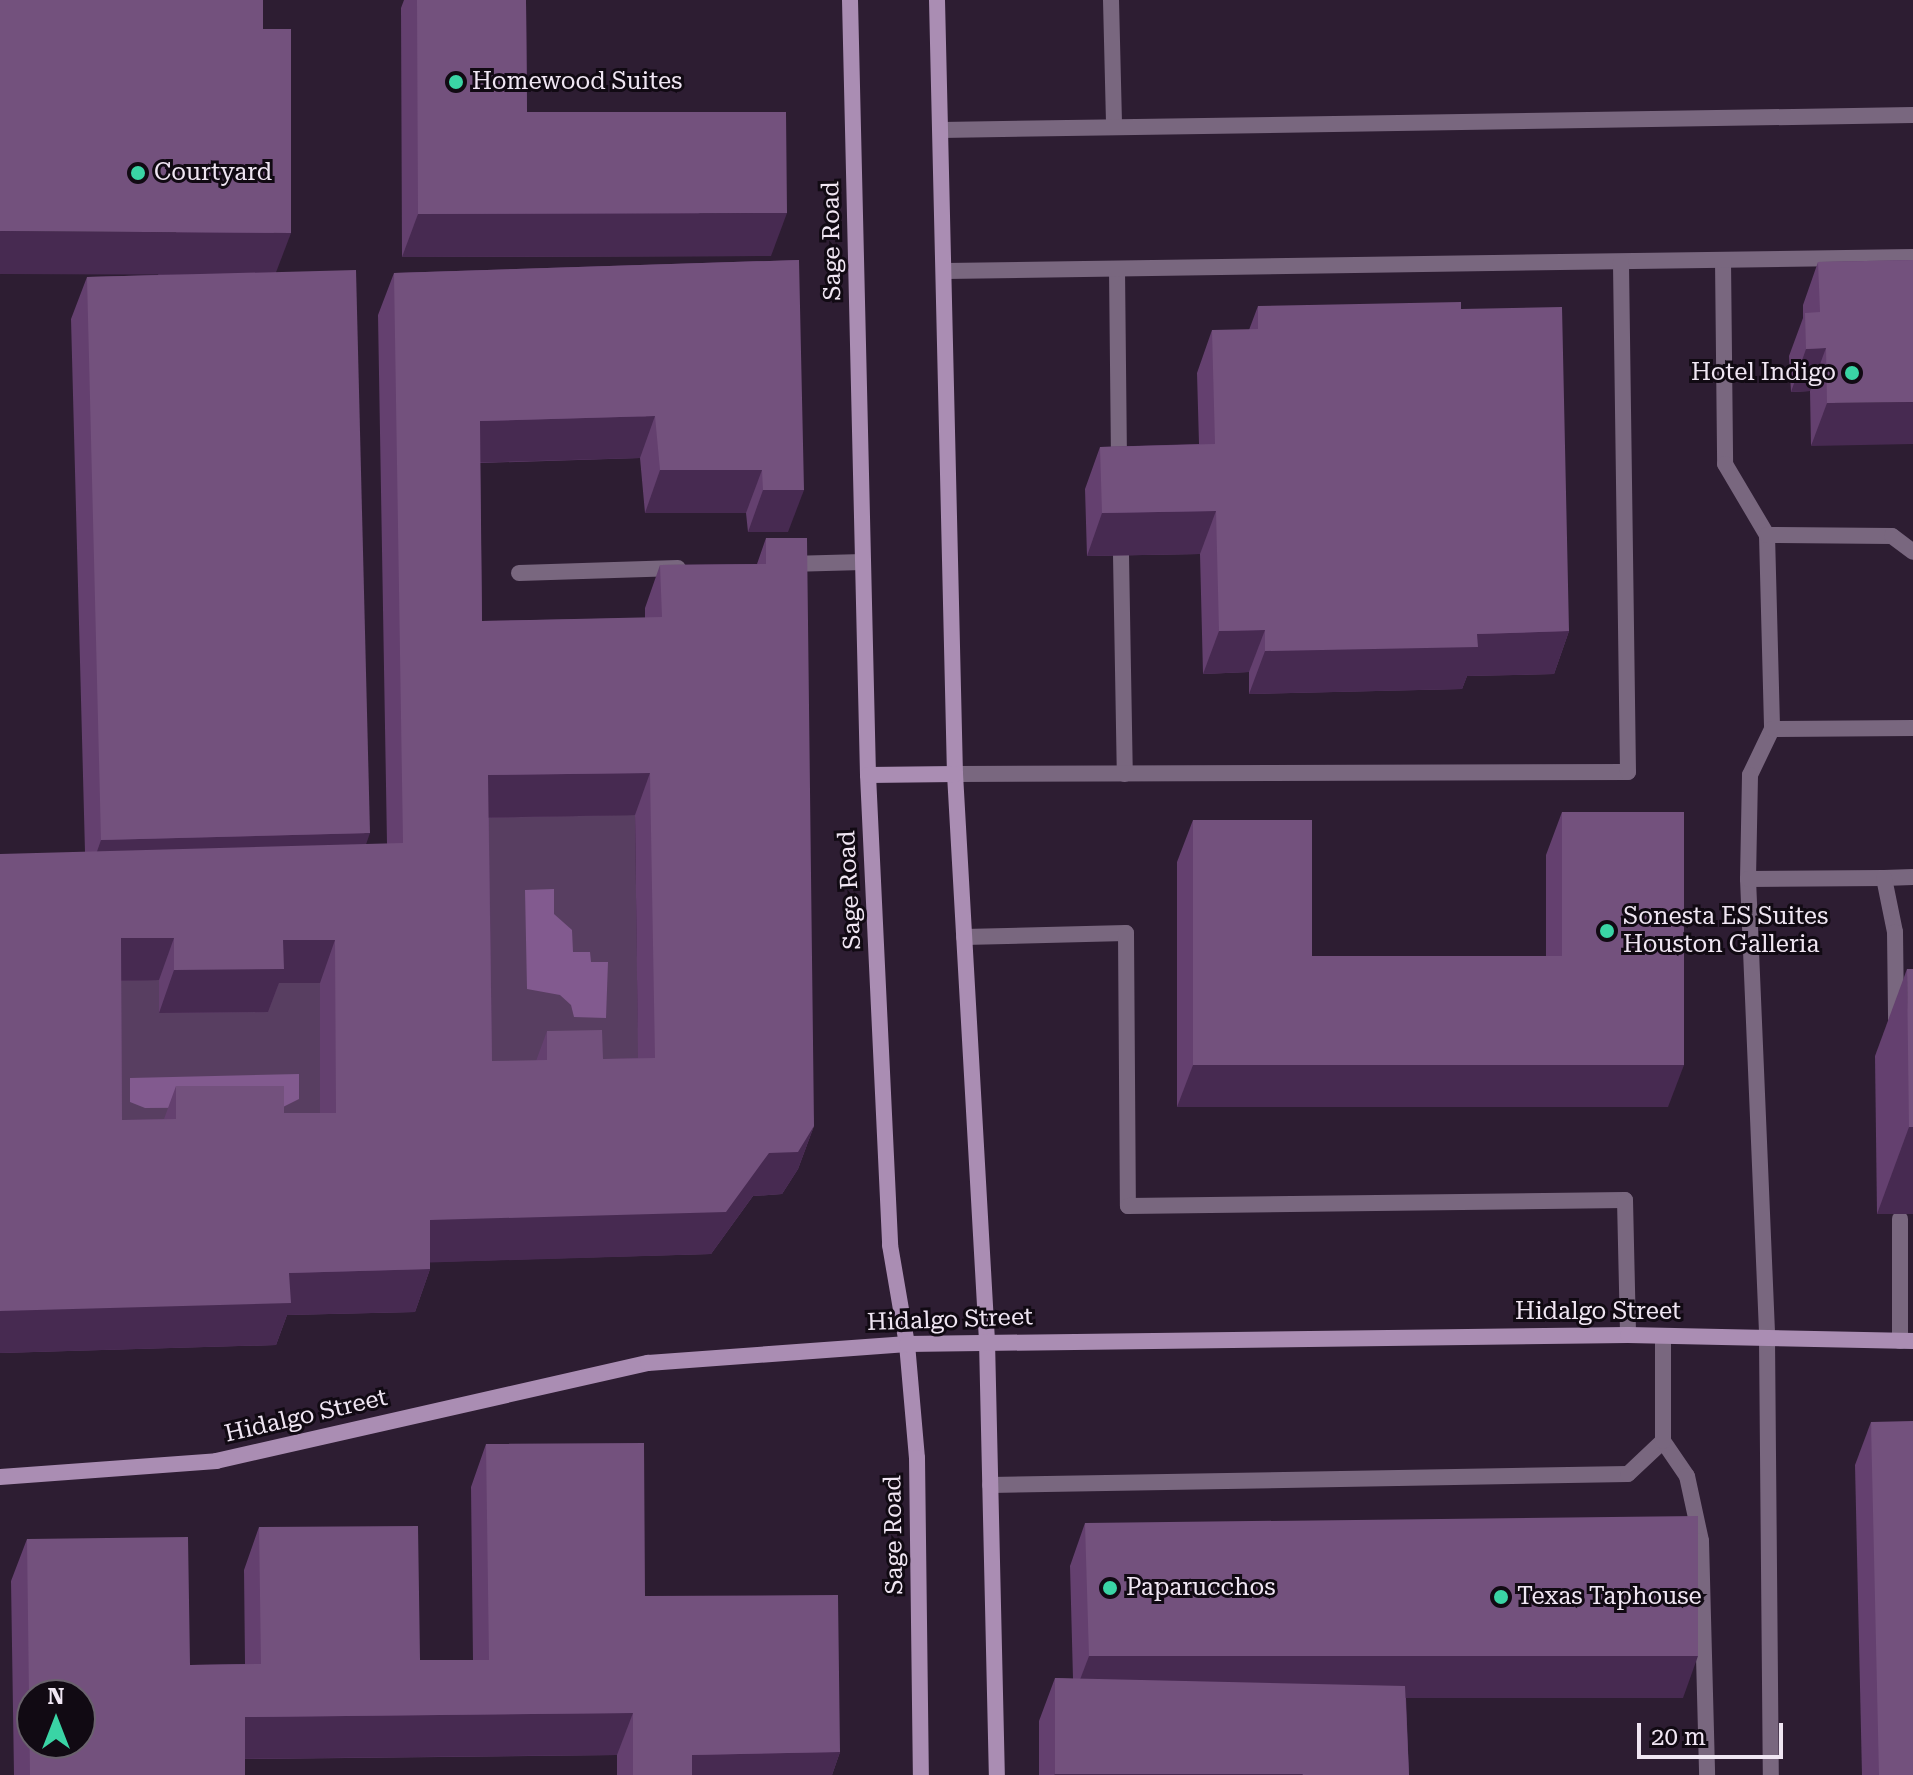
<!DOCTYPE html>
<html>
<head>
<meta charset="utf-8">
<style>
	body { margin:0 }
	#map { position:relative; width:1913px; height:1775px; overflow:hidden; background:#2d1d32; font-family:"Roboto Serif",serif }
	div>[style] { position:absolute }
	.green>* { inset:0; background:#583e61 }
	.water>* { inset:0; background:#825a8f }
	.lane>* { height:16px; margin:-8px; padding:0 8px; transform-origin:8px; border-radius:8px; background:#79677f }
	.secondary>* { height:16px; margin:-8px; padding:0 8px; transform-origin:8px; border-radius:8px; background:#aa8db3 }
	.wall>* { inset:0; background:#64406f }
	.shaded-wall>* { inset:0; background:#472a51 }
	.building>* { inset:0; background:#73517d }
	.dots>* { width:22px; height:22px; translate:-50% -50%; box-sizing:border-box; border:4px solid #110a13; border-radius:50% }
	span { translate:-50% -50%; white-space:nowrap; text-align:center; line-height:1.15; -webkit-text-stroke:6px #110a13; paint-order:stroke }
	.poi-label { font-size:24px; color:#f0e6f3 }
	.left { translate:0 -50%; text-align:left }
	.right { translate:-100% -50%; text-align:right }
	.street-label { font-size:24px; color:#f0e6f3 }
	.north { position:absolute; left:16px; top:1679px; width:80px; height:80px; box-sizing:border-box; background:#110a13; border:2px solid #6a626d; border-radius:50%; rotate:0deg; font-size:22px; font-weight:700; line-height:32px; text-align:center; color:#f0e6f3 }
	.north::after { content:''; display:block; margin:auto; width:28px; height:36px; background:#3ad4a5; clip-path:polygon(50% 0,100% 100%,50% 72%,0 100%) }
	.scale { position:absolute; left:1637px; top:1723px; width:146px; height:36px; box-sizing:border-box; border:4px solid #f0e6f3; border-top:0; padding-left:10px; font-size:24px; line-height:28px; white-space:nowrap; color:#f0e6f3; -webkit-text-stroke:6px #110a13; paint-order:stroke }
</style>
</head>
<body>
<div id="map">
	<div class="green">
		<i style="clip-path:polygon(635px 815px,639px 1101px,477px 1104px,472px 818px)"></i>
		<i style="clip-path:polygon(159px 980px,159px 1013px,267px 983px,320px 983px,321px 1156px,107px 1163px,105px 981px)"></i>
	</div>
	<div class="water">
		<i style="clip-path:polygon(554px 889px,554px 914px,572px 930px,573px 952px,590px 952px,591px 962px,608px 962px,606px 1018px,574px 1017px,571px 1005px,560px 995px,527px 989px,525px 890px)"></i>
		<i style="clip-path:polygon(299px 1074px,299px 1099px,283px 1107px,145px 1108px,130px 1102px,130px 1078px)"></i>
	</div>
	<div class="lane">
		<i style="left:1111px;top:0;width:126px;rotate:88.6deg"></i>
		<i style="left:941px;top:130px;width:972px;rotate:-0.88deg"></i>
		<i style="left:1723px;top:260px;width:204px;rotate:89.4deg"></i>
		<i style="left:1725px;top:464px;width:82px;rotate:59.4deg"></i>
		<i style="left:1767px;top:535px;width:194px;rotate:88.5deg"></i>
		<i style="left:1772px;top:729px;width:51px;rotate:115.6deg"></i>
		<i style="left:1750px;top:775px;width:104px;rotate:91.1deg"></i>
		<i style="left:1748px;top:879px;width:460px;rotate:87.6deg"></i>
		<i style="left:1767px;top:1339px;width:436px;rotate:89.5deg"></i>
		<i style="left:1117px;top:269px;width:198px;rotate:89.4deg"></i>
		<i style="left:945px;top:271px;width:968px;rotate:-0.83deg"></i>
		<i style="left:1767px;top:535px;width:125px;rotate:0.5deg"></i>
		<i style="left:1892px;top:536px;width:26px;rotate:37deg"></i>
		<i style="left:1121px;top:555px;width:219px;rotate:89deg"></i>
		<i style="left:789px;top:564px;width:74px;rotate:-1.5deg"></i>
		<i style="left:519px;top:573px;width:159px;rotate:-1.8deg"></i>
		<i style="left:1772px;top:729px;width:141px;rotate:-0.4deg"></i>
		<i style="left:955px;top:774px;width:673px;rotate:-0.17deg"></i>
		<i style="left:1628px;top:772px;width:510px;rotate:-90.79deg"></i>
		<i style="left:1884px;top:878px;width:29px;rotate:-2deg"></i>
		<i style="left:1748px;top:879px;width:136px;rotate:-0.4deg"></i>
		<i style="left:1884px;top:878px;width:55px;rotate:78.5deg"></i>
		<i style="left:1895px;top:932px;width:87px;rotate:89.3deg"></i>
		<i style="left:964px;top:937px;width:162px;rotate:-1.4deg"></i>
		<i style="left:1126px;top:933px;width:273px;rotate:89.6deg"></i>
		<i style="left:1128px;top:1206px;width:497px;rotate:-0.7deg"></i>
		<i style="left:1625px;top:1200px;width:135px;rotate:88.7deg"></i>
		<i style="left:1900px;top:1219px;width:122px;rotate:90deg"></i>
		<i style="left:1663px;top:1441px;width:42px;rotate:55.6deg"></i>
		<i style="left:1687px;top:1476px;width:66px;rotate:77.8deg"></i>
		<i style="left:1701px;top:1541px;width:234px;rotate:88.5deg"></i>
		<i style="left:990px;top:1485px;width:638px;rotate:-0.99deg"></i>
		<i style="left:1628px;top:1474px;width:48px;rotate:-43.3deg"></i>
		<i style="left:1663px;top:1441px;width:105px;rotate:-90deg"></i>
	</div>
	<div class="secondary">
		<i style="left:850px;top:0;width:775px;rotate:88.67deg"></i>
		<i style="left:868px;top:775px;width:471px;rotate:87.3deg"></i>
		<i style="left:890px;top:1245px;width:100px;rotate:80.3deg"></i>
		<i style="left:907px;top:1344px;width:114px;rotate:85deg"></i>
		<i style="left:917px;top:1458px;width:317px;rotate:89.3deg"></i>
		<i style="left:937px;top:0;width:774px;rotate:88.67deg"></i>
		<i style="left:955px;top:774px;width:568px;rotate:86.77deg"></i>
		<i style="left:987px;top:1341px;width:434px;rotate:88.7deg"></i>
		<i style="left:868px;top:775px;width:87px;rotate:-0.7deg"></i>
		<i style="left:0;top:1477px;width:217px;rotate:-4.2deg"></i>
		<i style="left:216px;top:1461px;width:443px;rotate:-12.8deg"></i>
		<i style="left:648px;top:1363px;width:260px;rotate:-4.2deg"></i>
		<i style="left:907px;top:1344px;width:721px;rotate:-0.72deg"></i>
		<i style="left:1628px;top:1335px;width:285px;rotate:1.2deg"></i>
	</div>
	<div class="wall">
		<i style="clip-path:polygon(404px 0,526px 0,527px 112px,771px 256px,402px 257px,401px 8px)"></i>
		<i style="clip-path:polygon(evenodd,263px 29px,276px 272px,366px 844px,387px 844px,378px 315px,394px 273px,799px 260px,788px 532px,748px 532px,746px 513px,645px 513px,640px 458px,480px 463px,482px 621px,645px 618px,645px 608px,660px 565px,757px 564px,766px 538px,814px 1126px,798px 1169px,782px 1194px,753px 1196px,711px 1254px,430px 1262px,430px 1269px,415px 1312px,287px 1315px,276px 1345px,0 1353px,85px 852px,71px 319px,87px 277px,158px 275px,263px 29px,635px 815px,638px 1058px,603px 1059px,547px 1031px,536px 1061px,492px 1061px,489px 818px,635px 815px,263px 29px,159px 980px,159px 1013px,268px 1012px,279px 983px,320px 983px,320px 1113px,284px 1113px,176px 1086px,164px 1119px,122px 1120px,121px 981px,159px 980px)"></i>
		<i style="clip-path:polygon(1913px 260px,1811px 446px,1810px 391px,1791px 392px,1789px 356px,1803px 318px,1803px 305px,1818px 262px)"></i>
		<i style="clip-path:polygon(1258px 306px,1461px 309px,1569px 631px,1554px 674px,1467px 676px,1462px 689px,1249px 694px,1249px 672px,1203px 674px,1200px 554px,1087px 556px,1085px 489px,1100px 447px,1199px 444px,1197px 373px,1212px 330px,1249px 330px)"></i>
		<i style="clip-path:polygon(1562px 812px,1668px 1107px,1177px 1107px,1177px 862px,1193px 820px,1312px 956px,1546px 956px,1546px 855px)"></i>
		<i style="clip-path:polygon(1907px 969px,1913px 1214px,1877px 1214px,1875px 1056px)"></i>
		<i style="clip-path:polygon(1871px 1422px,1913px 1775px,1862px 1775px,1855px 1465px)"></i>
		<i style="clip-path:polygon(486px 1444px,645px 1596px,840px 1752px,832px 1775px,617px 1775px,617px 1755px,245px 1759px,245px 1775px,14px 1775px,11px 1581px,27px 1539px,190px 1665px,245px 1664px,244px 1570px,259px 1527px,420px 1660px,473px 1660px,471px 1487px)"></i>
		<i style="clip-path:polygon(1085px 1523px,1683px 1698px,1406px 1698px,1409px 1775px,1039px 1775px,1039px 1721px,1055px 1678px,1073px 1679px,1070px 1566px)"></i>
	</div>
	<div class="shaded-wall">
		<i style="clip-path:polygon(787px 213px,771px 256px,402px 257px,418px 214px)"></i>
		<i style="clip-path:polygon(0 231px,291px 233px,275px 275px,0 274px)"></i>
		<i style="clip-path:polygon(1826px 348px,1810px 391px,1791px 392px,1806px 349px)"></i>
		<i style="clip-path:polygon(1913px 402px,1913px 444px,1811px 446px,1827px 403px)"></i>
		<i style="clip-path:polygon(655px 416px,640px 458px,465px 463px,480px 421px)"></i>
		<i style="clip-path:polygon(660px 470px,762px 470px,746px 513px,645px 513px)"></i>
		<i style="clip-path:polygon(763px 490px,804px 490px,788px 532px,748px 532px)"></i>
		<i style="clip-path:polygon(1216px 511px,1200px 554px,1087px 556px,1102px 513px)"></i>
		<i style="clip-path:polygon(1265px 630px,1249px 672px,1203px 674px,1219px 631px)"></i>
		<i style="clip-path:polygon(1569px 631px,1554px 674px,1467px 676px,1462px 689px,1249px 694px,1265px 651px,1477px 634px)"></i>
		<i style="clip-path:polygon(650px 773px,635px 815px,472px 818px,488px 775px)"></i>
		<i style="clip-path:polygon(370px 833px,355px 876px,86px 883px,101px 840px)"></i>
		<i style="clip-path:polygon(121px 938px,174px 938px,159px 980px,106px 981px)"></i>
		<i style="clip-path:polygon(283px 940px,335px 940px,320px 983px,279px 983px,268px 1012px,159px 1013px,174px 970px)"></i>
		<i style="clip-path:polygon(1193px 1065px,1684px 1065px,1668px 1107px,1177px 1107px)"></i>
		<i style="clip-path:polygon(814px 1126px,798px 1169px,782px 1194px,753px 1196px,711px 1254px,414px 1263px,430px 1220px,769px 1153px)"></i>
		<i style="clip-path:polygon(1909px 1127px,1913px 1127px,1913px 1214px,1877px 1214px)"></i>
		<i style="clip-path:polygon(430px 1269px,415px 1312px,287px 1315px,276px 1345px,0 1353px,0 1311px,289px 1273px)"></i>
		<i style="clip-path:polygon(1089px 1656px,1698px 1656px,1683px 1698px,1073px 1698px)"></i>
		<i style="clip-path:polygon(633px 1713px,617px 1755px,229px 1759px,245px 1717px)"></i>
		<i style="clip-path:polygon(840px 1752px,832px 1775px,684px 1775px,692px 1755px)"></i>
		<i style="clip-path:polygon(1055px 1774px,1303px 1774px,1302px 1775px,1054px 1775px)"></i>
	</div>
	<div class="building">
		<i style="clip-path:polygon(0 0,263px 0,263px 29px,291px 29px,291px 233px,0 231px)"></i>
		<i style="clip-path:polygon(417px 0,526px 0,527px 112px,786px 112px,787px 213px,418px 214px)"></i>
		<i style="clip-path:polygon(evenodd,799px 260px,804px 490px,763px 490px,762px 470px,660px 470px,655px 416px,480px 421px,482px 621px,662px 617px,660px 565px,766px 564px,766px 538px,807px 538px,814px 1126px,798px 1152px,769px 1153px,726px 1212px,430px 1220px,430px 1269px,289px 1273px,291px 1303px,0 1311px,0 854px,403px 843px,394px 273px,799px 260px,650px 773px,655px 1058px,603px 1059px,602px 1030px,547px 1031px,547px 1060px,492px 1061px,488px 775px,650px 773px,799px 260px,121px 938px,174px 938px,174px 970px,284px 969px,283px 940px,335px 940px,336px 1113px,284px 1113px,284px 1086px,176px 1086px,176px 1119px,122px 1120px,121px 938px)"></i>
		<i style="clip-path:polygon(1913px 260px,1913px 402px,1827px 403px,1826px 348px,1806px 349px,1805px 313px,1820px 312px,1818px 262px)"></i>
		<i style="clip-path:polygon(356px 270px,370px 833px,101px 840px,87px 277px)"></i>
		<i style="clip-path:polygon(1461px 302px,1461px 309px,1562px 307px,1569px 631px,1477px 634px,1478px 647px,1265px 651px,1265px 630px,1219px 631px,1216px 511px,1102px 513px,1100px 447px,1215px 444px,1212px 330px,1258px 329px,1258px 306px)"></i>
		<i style="clip-path:polygon(1562px 812px,1684px 812px,1684px 1065px,1193px 1065px,1193px 820px,1312px 820px,1312px 956px,1562px 956px)"></i>
		<i style="clip-path:polygon(1907px 969px,1913px 969px,1913px 1127px,1909px 1127px)"></i>
		<i style="clip-path:polygon(1913px 1421px,1913px 1775px,1879px 1775px,1871px 1422px)"></i>
		<i style="clip-path:polygon(evenodd,644px 1443px,645px 1596px,838px 1595px,840px 1752px,692px 1755px,692px 1775px,633px 1775px,633px 1713px,245px 1717px,245px 1775px,30px 1775px,27px 1539px,188px 1537px,190px 1665px,261px 1664px,259px 1527px,418px 1526px,420px 1660px,489px 1660px,486px 1444px,644px 1443px,32px 1695px,80px 1695px,80px 1743px,32px 1743px,32px 1695px)"></i>
		<i style="clip-path:polygon(1698px 1516px,1698px 1656px,1089px 1656px,1085px 1523px)"></i>
		<i style="clip-path:polygon(1055px 1678px,1405px 1686px,1409px 1775px,1303px 1775px,1303px 1774px,1055px 1774px)"></i>
	</div>
	<div class="dots">
		<i style="left:456px;top:82px;background:#3ad4a5"></i>
		<i style="left:138px;top:173px;background:#3ad4a5"></i>
		<i style="left:1852px;top:373px;background:#3ad4a5"></i>
		<i style="left:1607px;top:931px;background:#3ad4a5"></i>
		<i style="left:1110px;top:1588px;background:#3ad4a5"></i>
		<i style="left:1501px;top:1597px;background:#3ad4a5"></i>
	</div>
	<div class="poi-label">
		<span class="left" style="left:472px;top:82px">Homewood Suites</span>
		<span class="left" style="left:154px;top:173px">Courtyard</span>
		<span class="right" style="left:1836px;top:373px">Hotel Indigo</span>
		<span class="left" style="left:1623px;top:931px">Sonesta ES Suites<br>Houston Galleria</span>
		<span class="left" style="left:1126px;top:1588px">Paparucchos</span>
		<span class="left" style="left:1517px;top:1597px">Texas Taphouse</span>
	</div>
	<div class="street-label">
		<span style="left:832px;top:241px;rotate:-91deg">Sage Road</span>
		<span style="left:850px;top:890px;rotate:-93deg">Sage Road</span>
		<span style="left:1598px;top:1312px">Hidalgo Street</span>
		<span style="left:950px;top:1320px;rotate:-2deg">Hidalgo Street</span>
		<span style="left:306px;top:1416px;rotate:-13deg">Hidalgo Street</span>
		<span style="left:894px;top:1535px;rotate:-91deg">Sage Road</span>
	</div>
	<div class="north">N</div>
	<div class="scale">20 m</div>
</div>
</body>
</html>
